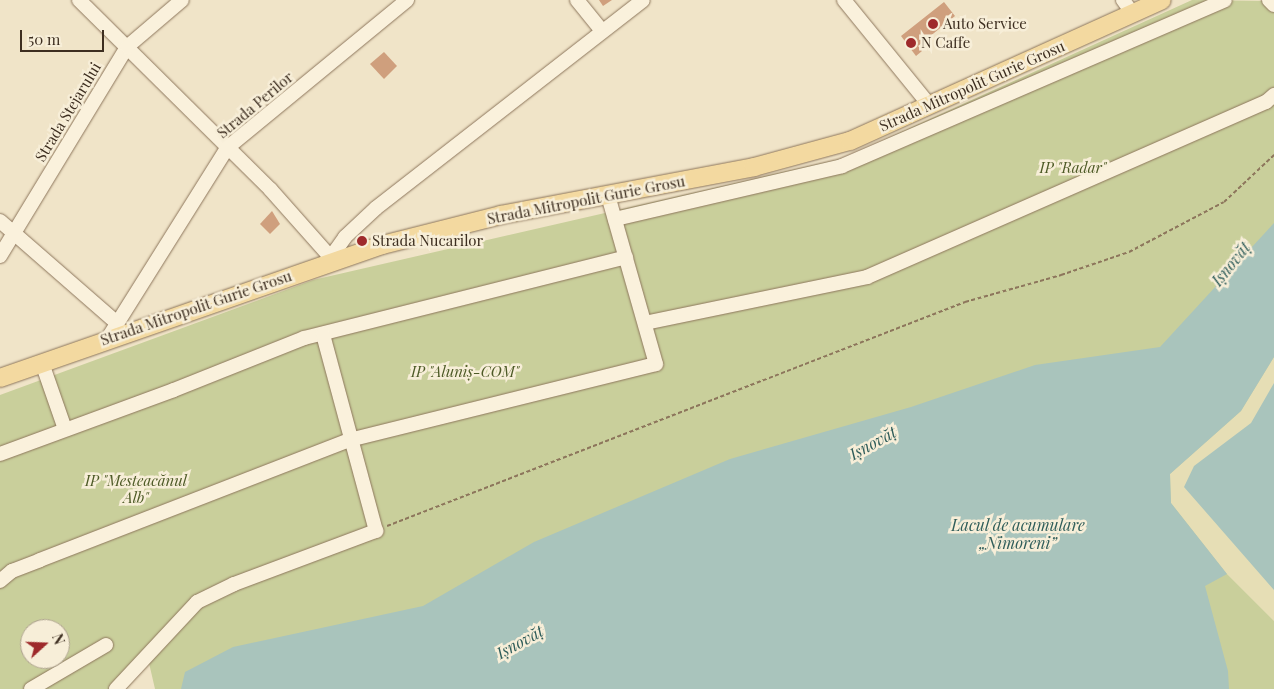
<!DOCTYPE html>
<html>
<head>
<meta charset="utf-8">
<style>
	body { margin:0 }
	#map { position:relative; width:1274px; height:689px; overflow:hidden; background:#f0e4c8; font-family:"Playfair Display",serif }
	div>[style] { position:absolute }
	.farmland>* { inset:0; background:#e6deb5 }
	.green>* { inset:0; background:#c9cf9b }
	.water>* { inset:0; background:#a9c4bc }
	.building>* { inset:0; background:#cf9f7d }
	.path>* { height:2px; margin-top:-1px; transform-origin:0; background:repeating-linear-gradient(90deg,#8d765c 0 4px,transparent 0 6.5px) }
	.roads { filter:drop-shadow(0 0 1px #8d765c) drop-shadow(0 0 1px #8d765c) }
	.minor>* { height:14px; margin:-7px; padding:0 7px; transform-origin:7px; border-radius:7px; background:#faf1dc }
	.major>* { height:18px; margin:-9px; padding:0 9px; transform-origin:9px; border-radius:9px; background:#f3d9a0 }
	.dots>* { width:14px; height:14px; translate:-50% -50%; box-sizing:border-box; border:2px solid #f7eed8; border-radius:50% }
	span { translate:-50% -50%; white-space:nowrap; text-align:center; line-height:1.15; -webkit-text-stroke:5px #f7eed8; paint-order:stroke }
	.poi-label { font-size:15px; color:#3d2e20 }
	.left { translate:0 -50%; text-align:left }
	.street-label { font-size:15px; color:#3d2e20 }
	.park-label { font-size:15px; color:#4d5a26; font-style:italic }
	.water-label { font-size:16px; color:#2f5d5a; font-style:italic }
	.north { position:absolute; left:20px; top:619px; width:50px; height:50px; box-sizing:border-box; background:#f7eed8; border:1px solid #ada18e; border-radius:50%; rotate:70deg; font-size:14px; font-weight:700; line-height:20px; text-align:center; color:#3d2e20 }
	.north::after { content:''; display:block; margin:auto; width:18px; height:22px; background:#9e2a2b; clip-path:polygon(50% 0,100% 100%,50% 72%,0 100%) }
	.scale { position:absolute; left:20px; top:30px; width:84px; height:22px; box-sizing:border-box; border:2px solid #3d2e20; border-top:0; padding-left:6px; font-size:15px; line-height:18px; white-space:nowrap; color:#3d2e20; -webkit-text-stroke:4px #f7eed8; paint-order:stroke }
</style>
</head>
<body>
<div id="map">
	<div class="farmland">
		<i style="clip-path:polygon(1274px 357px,1274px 621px,1227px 574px,1171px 503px,1170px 474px,1241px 411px)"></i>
	</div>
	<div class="green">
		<i style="clip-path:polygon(evenodd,1192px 0,1274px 1px,1274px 357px,1241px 411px,1170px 474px,1171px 503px,1227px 574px,1274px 621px,1274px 689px,1072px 689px,426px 619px,190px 689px,155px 689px,149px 663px,126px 689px,0 689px,0 395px,313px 280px,844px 158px,1192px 0,30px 629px,60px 629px,60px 659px,30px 659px,30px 629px)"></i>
	</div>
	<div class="water">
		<i style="clip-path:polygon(1274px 223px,1274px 357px,1241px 411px,1170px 474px,1171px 503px,1227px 574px,1205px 586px,1228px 671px,1229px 689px,181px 689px,185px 672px,233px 647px,423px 606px,534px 542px,730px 459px,911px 407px,1035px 365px,1160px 347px)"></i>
		<i style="clip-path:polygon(1274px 383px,1274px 590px,1184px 487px,1194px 466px,1251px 423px)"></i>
	</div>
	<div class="building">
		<i style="clip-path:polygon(599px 0,612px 0,603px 6px)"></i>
		<i style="clip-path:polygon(944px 2px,955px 16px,918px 46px,922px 51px,916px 56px,901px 36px)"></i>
		<i style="clip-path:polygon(384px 52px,397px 66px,384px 79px,370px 64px)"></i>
		<i style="clip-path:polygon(272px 211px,280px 224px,270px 234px,260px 224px)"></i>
	</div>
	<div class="path">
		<i style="left:387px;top:526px;width:620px;rotate:-21.18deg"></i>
		<i style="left:965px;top:302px;width:100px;rotate:-15.7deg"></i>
		<i style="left:1061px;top:275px;width:72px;rotate:-18.7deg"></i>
		<i style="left:1129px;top:252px;width:107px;rotate:-27.8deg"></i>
		<i style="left:1224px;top:202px;width:69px;rotate:-43.2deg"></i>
	</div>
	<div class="roads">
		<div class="minor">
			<i style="left:79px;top:0;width:269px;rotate:44.7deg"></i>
			<i style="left:270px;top:189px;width:96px;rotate:48.4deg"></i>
			<i style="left:577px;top:0;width:40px;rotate:51deg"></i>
			<i style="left:844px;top:0;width:136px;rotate:50.9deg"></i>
			<i style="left:1123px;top:0;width:17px;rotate:54deg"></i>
			<i style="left:1269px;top:0;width:7px;rotate:45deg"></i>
			<i style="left:615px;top:219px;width:233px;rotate:-13.1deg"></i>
			<i style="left:842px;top:166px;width:417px;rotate:-23.4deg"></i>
			<i style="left:0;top:221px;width:155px;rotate:41.1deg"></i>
			<i style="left:0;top:256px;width:245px;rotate:-58.7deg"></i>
			<i style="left:127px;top:47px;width:72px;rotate:-40.5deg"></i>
			<i style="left:334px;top:261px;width:11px;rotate:-80deg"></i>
			<i style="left:336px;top:250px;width:16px;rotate:-55deg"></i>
			<i style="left:345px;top:237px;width:42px;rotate:-43.1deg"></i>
			<i style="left:376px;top:208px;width:338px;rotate:-37.9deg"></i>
			<i style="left:645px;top:323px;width:227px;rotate:-11.7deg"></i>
			<i style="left:867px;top:277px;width:436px;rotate:-23.7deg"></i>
			<i style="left:1266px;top:102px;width:11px;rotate:-41deg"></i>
			<i style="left:108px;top:338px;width:224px;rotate:-57.9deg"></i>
			<i style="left:227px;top:148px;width:233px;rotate:-39.4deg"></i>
			<i style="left:42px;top:363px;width:70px;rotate:70.8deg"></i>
			<i style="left:0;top:454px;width:185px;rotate:-20.2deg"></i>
			<i style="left:174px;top:390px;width:140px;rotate:-21.8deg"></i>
			<i style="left:304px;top:338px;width:332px;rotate:-14.1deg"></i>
			<i style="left:0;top:581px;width:16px;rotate:-40deg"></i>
			<i style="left:12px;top:571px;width:30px;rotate:-21deg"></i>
			<i style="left:40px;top:560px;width:331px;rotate:-21.2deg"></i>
			<i style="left:349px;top:440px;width:316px;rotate:-13.9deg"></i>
			<i style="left:656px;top:364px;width:176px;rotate:-105.9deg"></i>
			<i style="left:31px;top:689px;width:87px;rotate:-30.4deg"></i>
			<i style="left:116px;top:689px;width:119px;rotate:-47deg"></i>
			<i style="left:197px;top:602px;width:41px;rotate:-25.9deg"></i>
			<i style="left:234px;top:584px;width:152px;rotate:-20.5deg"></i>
			<i style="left:376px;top:531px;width:204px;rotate:-105.1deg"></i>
		</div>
		<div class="major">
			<i style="left:0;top:378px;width:404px;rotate:-19.2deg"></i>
			<i style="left:382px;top:245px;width:123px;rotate:-14.1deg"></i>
			<i style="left:501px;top:215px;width:258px;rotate:-10.7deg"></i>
			<i style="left:754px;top:167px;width:99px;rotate:-15.2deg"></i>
			<i style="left:850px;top:141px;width:342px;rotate:-24.3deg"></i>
		</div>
	</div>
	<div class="dots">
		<i style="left:933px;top:24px;background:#9e2a2b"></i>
		<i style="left:911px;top:43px;background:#9e2a2b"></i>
		<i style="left:362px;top:241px;background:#9e2a2b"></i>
	</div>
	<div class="poi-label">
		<span class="left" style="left:943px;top:24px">Auto Service</span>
		<span class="left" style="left:921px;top:43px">N Caffe</span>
		<span class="left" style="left:372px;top:241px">Strada Nucarilor</span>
	</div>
	<div class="street-label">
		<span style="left:972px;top:86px;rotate:-24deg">Strada Mitropolit Gurie Grosu</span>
		<span style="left:255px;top:105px;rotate:-40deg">Strada Perilor</span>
		<span style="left:68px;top:112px;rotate:-59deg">Strada Stejarului</span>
		<span style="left:586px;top:200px;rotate:-11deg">Strada Mitropolit Gurie Grosu</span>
		<span style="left:196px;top:308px;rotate:-19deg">Strada Mitropolit Gurie Grosu</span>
	</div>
	<div class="park-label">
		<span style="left:1073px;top:168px">IP "Radar"</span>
		<span style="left:465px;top:372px">IP "Aluniș-COM"</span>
		<span style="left:136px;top:489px">IP "Mesteacănul<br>Alb"</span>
	</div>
	<div class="water-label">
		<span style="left:1231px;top:264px;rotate:-51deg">Ișnovăț</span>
		<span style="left:873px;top:443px;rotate:-29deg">Ișnovăț</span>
		<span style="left:1018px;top:534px">Lacul de acumulare<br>„Nimoreni”</span>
		<span style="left:520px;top:642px;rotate:-29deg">Ișnovăț</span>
	</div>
	<div class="north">N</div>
	<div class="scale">50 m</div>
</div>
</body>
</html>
